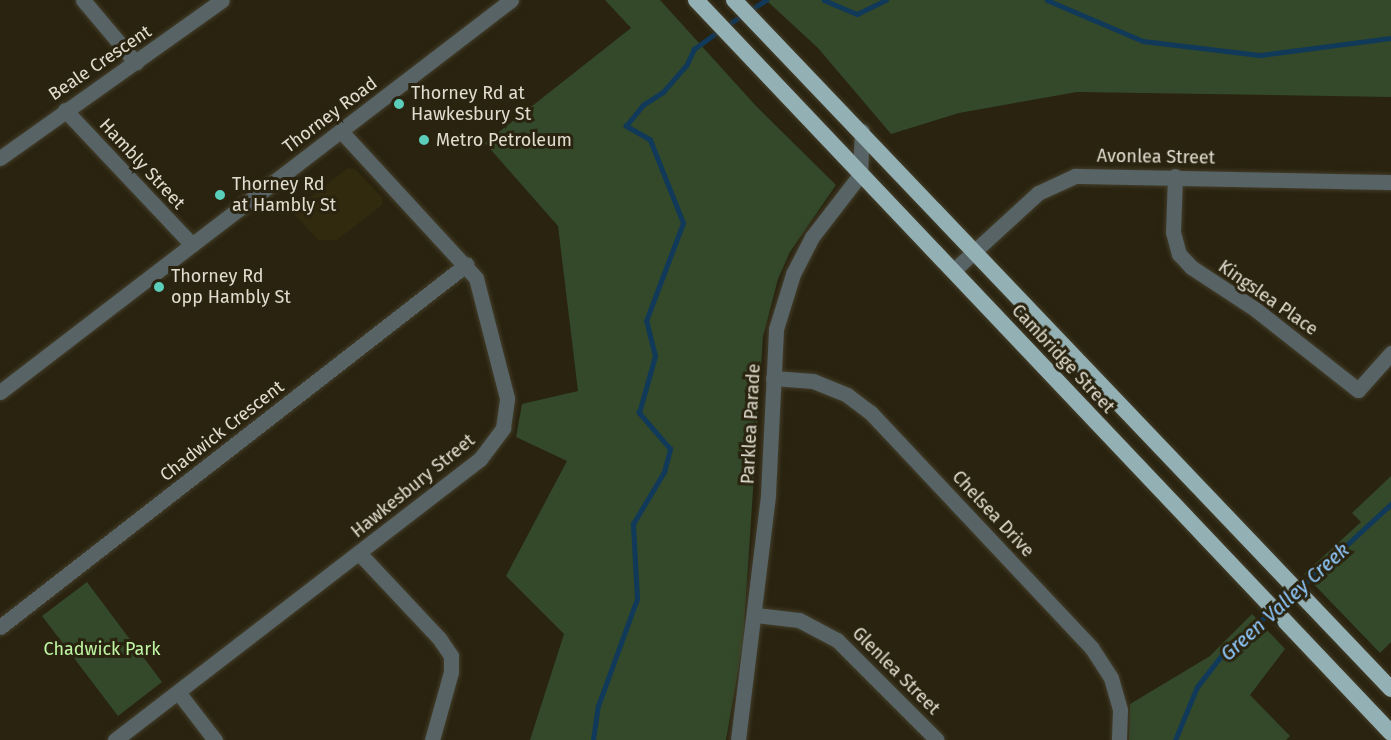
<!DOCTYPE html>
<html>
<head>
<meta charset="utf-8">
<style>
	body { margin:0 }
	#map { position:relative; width:1391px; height:740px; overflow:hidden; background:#29230f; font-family:"Fira Sans",sans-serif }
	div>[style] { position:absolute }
	.built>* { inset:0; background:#322a0e }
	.green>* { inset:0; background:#334929 }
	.stream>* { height:4.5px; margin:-2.25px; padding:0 2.25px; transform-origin:2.25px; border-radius:2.25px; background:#11395a }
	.roads { filter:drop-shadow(0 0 2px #433d2a) drop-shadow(0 0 2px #433d2a) }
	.minor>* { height:15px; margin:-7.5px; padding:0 7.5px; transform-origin:7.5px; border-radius:7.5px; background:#576365 }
	.tertiary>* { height:15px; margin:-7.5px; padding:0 7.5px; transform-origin:7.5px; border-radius:7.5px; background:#576365 }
	.trunk>* { height:16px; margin:-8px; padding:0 8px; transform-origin:8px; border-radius:8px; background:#93b0b4 }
	.dots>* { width:16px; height:16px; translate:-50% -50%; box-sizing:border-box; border:3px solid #29230f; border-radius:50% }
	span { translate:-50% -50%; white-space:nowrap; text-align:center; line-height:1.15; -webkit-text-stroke:6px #29230f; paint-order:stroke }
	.street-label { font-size:18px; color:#e0ddd0 }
	.poi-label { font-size:18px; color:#e0ddd0 }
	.left { translate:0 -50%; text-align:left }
	.park-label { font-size:18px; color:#bff5a3 }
	.water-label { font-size:20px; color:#8fc9fe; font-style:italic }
</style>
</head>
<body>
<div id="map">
	<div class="built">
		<i style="clip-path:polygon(348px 168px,355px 169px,383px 198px,382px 205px,337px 240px,318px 240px,295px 215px,296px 208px)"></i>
	</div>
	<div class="green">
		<i style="clip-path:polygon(605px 0,660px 0,757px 107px,836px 185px,790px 252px,778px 279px,763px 337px,743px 643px,726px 740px,530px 740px,564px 634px,506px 576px,567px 461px,516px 437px,522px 404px,578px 391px,558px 226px,485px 143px,631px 28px)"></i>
		<i style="clip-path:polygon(766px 0,1391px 0,1391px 97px,1077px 92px,959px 113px,891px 134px,818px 48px)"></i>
		<i style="clip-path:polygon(1391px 476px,1391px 642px,1380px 653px,1304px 574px,1361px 522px,1352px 513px)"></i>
		<i style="clip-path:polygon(87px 582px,162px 682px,118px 716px,42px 616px)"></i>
		<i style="clip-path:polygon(1252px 614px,1285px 649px,1250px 695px,1290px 736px,1286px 740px,1129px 740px,1130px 704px,1210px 656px)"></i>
	</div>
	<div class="stream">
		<i style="left:824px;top:0;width:36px;rotate:23deg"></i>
		<i style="left:857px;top:14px;width:32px;rotate:-26deg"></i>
		<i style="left:1047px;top:0;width:104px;rotate:23.1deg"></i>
		<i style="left:1143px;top:41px;width:119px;rotate:6.8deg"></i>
		<i style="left:1261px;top:55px;width:131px;rotate:-7.5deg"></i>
		<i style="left:726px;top:26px;width:48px;rotate:-33deg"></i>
		<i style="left:1300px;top:588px;width:124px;rotate:-42.7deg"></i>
		<i style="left:1277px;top:607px;width:21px;rotate:-39deg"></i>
		<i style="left:593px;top:740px;width:34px;rotate:-82deg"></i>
		<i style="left:598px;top:706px;width:114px;rotate:-70deg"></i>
		<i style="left:637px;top:599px;width:75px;rotate:-93.1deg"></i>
		<i style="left:633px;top:524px;width:61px;rotate:-59.2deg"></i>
		<i style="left:664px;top:472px;width:24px;rotate:-75deg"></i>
		<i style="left:670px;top:449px;width:48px;rotate:-130.7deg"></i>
		<i style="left:639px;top:413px;width:59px;rotate:-74.3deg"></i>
		<i style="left:655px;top:356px;width:36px;rotate:-104deg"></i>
		<i style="left:646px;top:321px;width:105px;rotate:-69.3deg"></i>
		<i style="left:683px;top:223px;width:89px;rotate:-111.7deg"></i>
		<i style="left:650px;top:140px;width:28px;rotate:-150deg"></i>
		<i style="left:626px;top:126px;width:27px;rotate:-51deg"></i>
		<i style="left:643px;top:105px;width:24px;rotate:-33deg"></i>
		<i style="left:663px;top:92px;width:35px;rotate:-49deg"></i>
		<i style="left:686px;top:66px;width:19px;rotate:-65deg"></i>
		<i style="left:694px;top:49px;width:31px;rotate:-36deg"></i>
		<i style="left:1175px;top:740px;width:57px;rotate:-67.5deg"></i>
		<i style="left:1197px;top:687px;width:51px;rotate:-52.2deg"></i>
		<i style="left:1228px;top:647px;width:54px;rotate:-39deg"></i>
	</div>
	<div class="roads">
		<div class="minor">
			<i style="left:83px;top:0;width:82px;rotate:49.9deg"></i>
			<i style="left:65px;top:110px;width:185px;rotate:46.7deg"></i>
			<i style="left:0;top:158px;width:272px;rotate:-35.4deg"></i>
			<i style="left:1175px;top:176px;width:56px;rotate:92deg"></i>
			<i style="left:1173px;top:232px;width:23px;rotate:75deg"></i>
			<i style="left:1179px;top:254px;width:18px;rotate:47deg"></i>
			<i style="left:1191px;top:267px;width:77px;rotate:33.3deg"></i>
			<i style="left:1255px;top:309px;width:131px;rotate:38.2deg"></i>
			<i style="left:1358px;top:390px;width:50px;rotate:-48.3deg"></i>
			<i style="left:954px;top:270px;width:114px;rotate:-42.5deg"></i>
			<i style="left:1038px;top:193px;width:41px;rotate:-24.7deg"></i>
			<i style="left:1075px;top:176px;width:316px;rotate:1.1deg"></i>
			<i style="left:773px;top:378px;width:40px;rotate:4.3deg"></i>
			<i style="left:813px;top:381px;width:37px;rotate:22deg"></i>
			<i style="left:847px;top:395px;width:30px;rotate:37deg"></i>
			<i style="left:871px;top:413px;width:321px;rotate:46.8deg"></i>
			<i style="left:1091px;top:647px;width:37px;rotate:57deg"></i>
			<i style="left:1111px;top:678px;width:33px;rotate:74deg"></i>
			<i style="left:1120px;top:710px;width:30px;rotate:92deg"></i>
			<i style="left:360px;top:554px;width:115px;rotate:46.8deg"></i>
			<i style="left:439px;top:638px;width:22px;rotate:56deg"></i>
			<i style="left:451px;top:656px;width:16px;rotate:90deg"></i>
			<i style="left:451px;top:672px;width:71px;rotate:105.6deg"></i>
			<i style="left:756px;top:615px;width:43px;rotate:6.6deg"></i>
			<i style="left:799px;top:620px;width:43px;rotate:27.8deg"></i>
			<i style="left:837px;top:640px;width:141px;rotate:45deg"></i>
			<i style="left:0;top:627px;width:591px;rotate:-37.86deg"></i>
			<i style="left:178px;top:692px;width:61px;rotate:52.4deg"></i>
			<i style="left:115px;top:740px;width:461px;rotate:-37.6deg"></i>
			<i style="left:480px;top:459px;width:39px;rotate:-53deg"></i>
			<i style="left:503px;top:428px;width:30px;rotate:-82deg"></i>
			<i style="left:507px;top:398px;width:124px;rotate:-104.5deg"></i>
			<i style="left:476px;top:278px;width:200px;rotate:-132.6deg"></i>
			<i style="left:738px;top:740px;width:248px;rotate:-83deg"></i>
			<i style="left:768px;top:494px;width:165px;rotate:-87.2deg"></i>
			<i style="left:776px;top:329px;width:58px;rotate:-72.8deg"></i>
			<i style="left:793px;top:274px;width:42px;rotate:-62.8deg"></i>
			<i style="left:812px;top:237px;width:78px;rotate:-52.3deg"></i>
			<i style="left:860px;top:175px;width:44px;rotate:-87.4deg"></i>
		</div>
		<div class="tertiary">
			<i style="left:0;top:392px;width:644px;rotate:-37.49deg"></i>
		</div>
		<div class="trunk">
			<i style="left:696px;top:0;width:1010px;rotate:46.52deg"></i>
			<i style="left:734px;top:0;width:952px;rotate:46.36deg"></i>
		</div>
	</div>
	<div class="dots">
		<i style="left:399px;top:104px;background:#5bcebb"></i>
		<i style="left:424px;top:140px;background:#5bcebb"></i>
		<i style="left:220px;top:195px;background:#5bcebb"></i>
		<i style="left:159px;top:287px;background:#5bcebb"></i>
	</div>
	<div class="street-label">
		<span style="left:100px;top:63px;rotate:-34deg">Beale Crescent</span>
		<span style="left:330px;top:115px;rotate:-37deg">Thorney Road</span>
		<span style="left:1156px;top:157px;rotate:1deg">Avonlea Street</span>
		<span style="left:142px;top:164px;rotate:47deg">Hambly Street</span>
		<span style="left:1268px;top:298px;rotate:35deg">Kingslea Place</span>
		<span style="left:1063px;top:359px;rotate:47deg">Cambridge Street</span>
		<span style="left:751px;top:424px;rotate:-87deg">Parklea Parade</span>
		<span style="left:222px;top:431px;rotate:-38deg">Chadwick Crescent</span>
		<span style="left:413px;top:486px;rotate:-39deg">Hawkesbury Street</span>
		<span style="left:993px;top:514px;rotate:47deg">Chelsea Drive</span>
		<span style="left:896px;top:671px;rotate:45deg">Glenlea Street</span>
	</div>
	<div class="poi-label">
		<span class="left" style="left:411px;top:104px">Thorney Rd at<br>Hawkesbury St</span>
		<span class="left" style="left:436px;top:140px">Metro Petroleum</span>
		<span class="left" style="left:232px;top:195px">Thorney Rd<br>at Hambly St</span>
		<span class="left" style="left:171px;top:287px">Thorney Rd<br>opp Hambly St</span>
	</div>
	<div class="park-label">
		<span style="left:102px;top:649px">Chadwick Park</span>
	</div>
	<div class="water-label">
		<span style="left:1285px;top:602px;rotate:-42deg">Green Valley Creek</span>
	</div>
</div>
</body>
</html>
